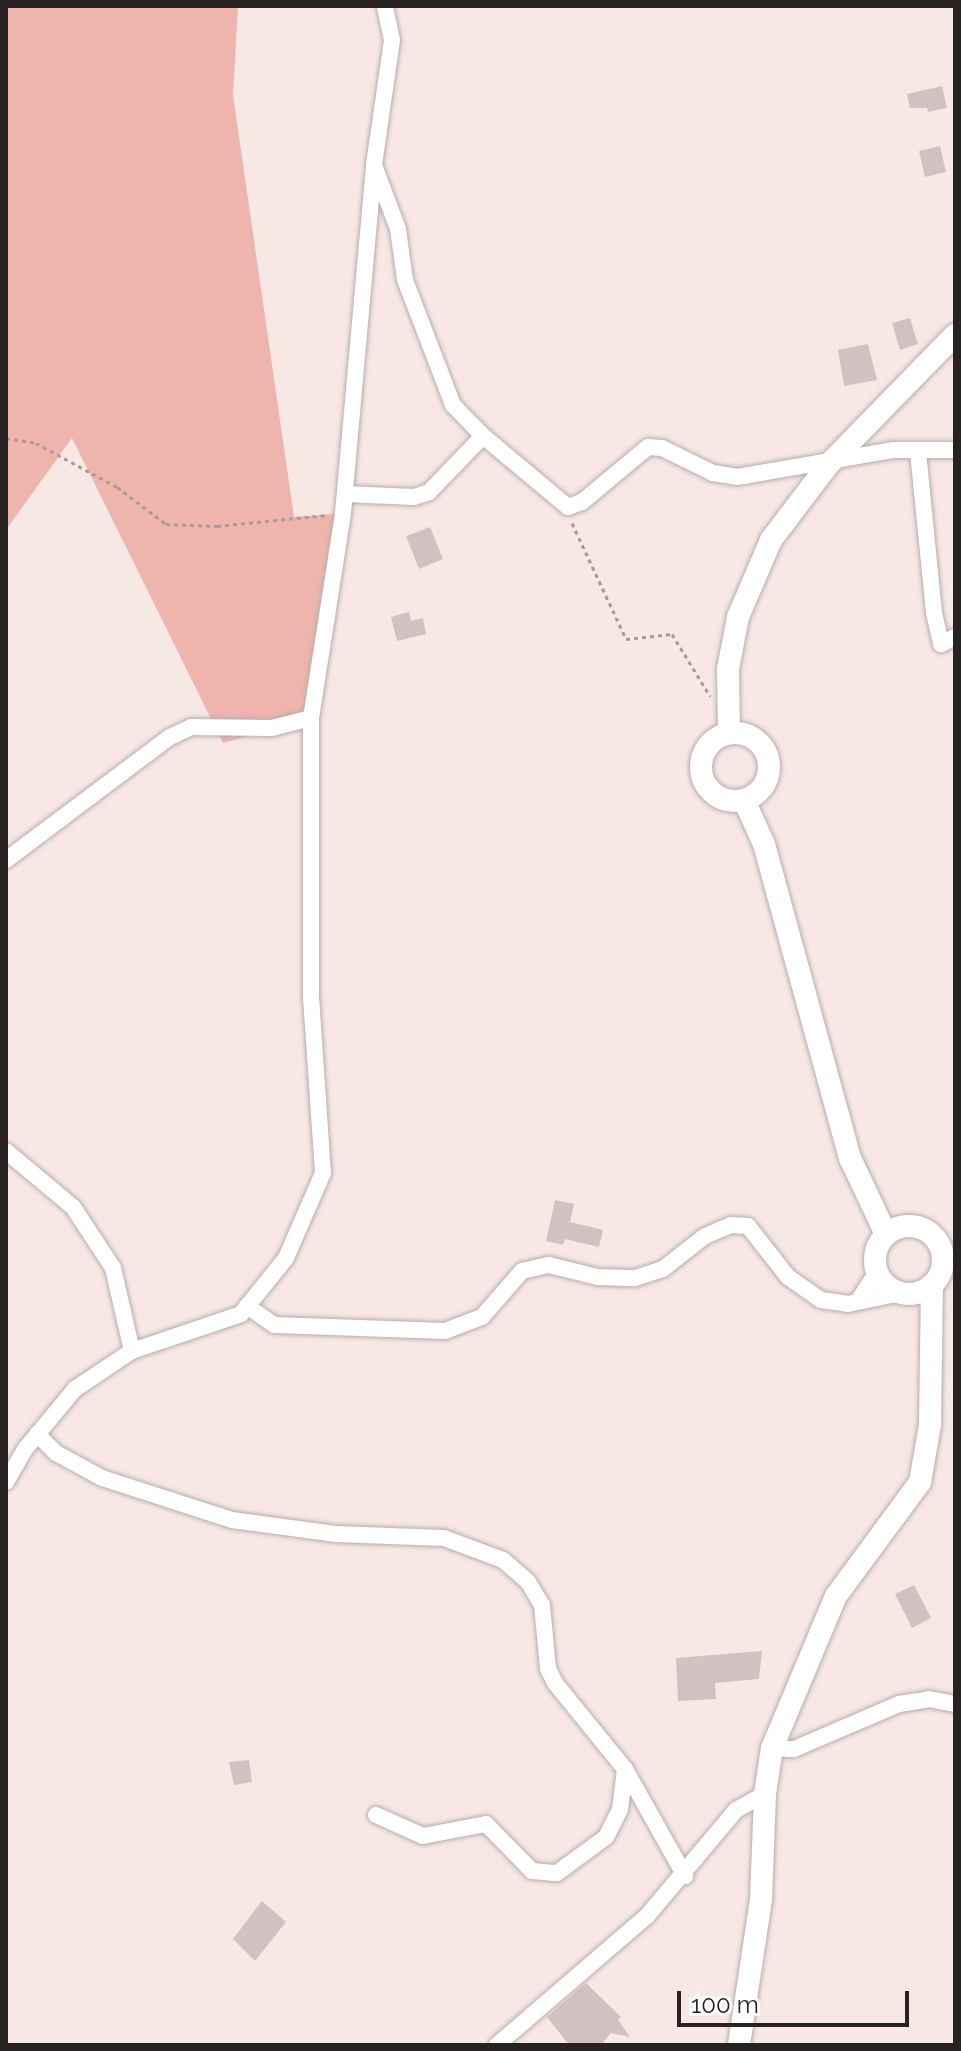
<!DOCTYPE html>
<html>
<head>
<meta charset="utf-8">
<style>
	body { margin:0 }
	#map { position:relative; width:961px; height:2051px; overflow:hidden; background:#f7e8e6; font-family:Raleway,sans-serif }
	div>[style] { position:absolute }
	.green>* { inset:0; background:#efb5ad }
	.building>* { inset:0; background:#d0c2c0 }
	.path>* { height:3px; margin-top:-1.5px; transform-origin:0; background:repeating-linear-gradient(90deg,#a69b9a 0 4px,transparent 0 8px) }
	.roads { filter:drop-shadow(0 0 2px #b9acaa) drop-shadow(0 0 2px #b9acaa) }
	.minor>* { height:16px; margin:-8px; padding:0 8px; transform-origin:8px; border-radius:8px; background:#fff }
	.tertiary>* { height:22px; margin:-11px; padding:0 11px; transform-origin:11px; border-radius:11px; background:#fff }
	.tertiary>.ring { margin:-11px; padding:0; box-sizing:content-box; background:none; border:22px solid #fff; border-radius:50% }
	span { translate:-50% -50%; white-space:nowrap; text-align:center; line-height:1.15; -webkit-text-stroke:6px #fff; paint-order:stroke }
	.frame { position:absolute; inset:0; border:8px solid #282222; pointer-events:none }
	.scale { position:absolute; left:677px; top:1991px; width:232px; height:36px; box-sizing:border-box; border:4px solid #282222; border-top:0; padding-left:10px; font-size:24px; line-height:28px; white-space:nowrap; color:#282222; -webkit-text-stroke:6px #fff; paint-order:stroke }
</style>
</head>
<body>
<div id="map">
	<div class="green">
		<i style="clip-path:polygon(6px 6px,238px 6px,233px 95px,294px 517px,343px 513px,311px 718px,223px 743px,72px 438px,6px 530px)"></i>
	</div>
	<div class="building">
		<i style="clip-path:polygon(942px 86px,947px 108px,928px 112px,927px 108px,910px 108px,907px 94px)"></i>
		<i style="clip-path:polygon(940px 146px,946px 172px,925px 177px,919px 151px)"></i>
		<i style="clip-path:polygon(910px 318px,918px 344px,900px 350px,892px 323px)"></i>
		<i style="clip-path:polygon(868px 344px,877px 380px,844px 386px,838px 350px)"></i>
		<i style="clip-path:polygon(430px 527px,443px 559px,419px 569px,406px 536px)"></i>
		<i style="clip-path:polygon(409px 612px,411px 621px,423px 618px,426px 634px,397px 641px,391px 617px)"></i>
		<i style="clip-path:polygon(555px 1200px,574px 1204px,570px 1222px,603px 1230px,599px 1247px,565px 1239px,563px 1245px,546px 1241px)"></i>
		<i style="clip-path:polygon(914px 1585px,931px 1618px,912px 1628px,895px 1594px)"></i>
		<i style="clip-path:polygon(762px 1651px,759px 1679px,715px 1683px,716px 1699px,678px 1701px,676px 1658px)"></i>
		<i style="clip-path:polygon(249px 1760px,252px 1782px,234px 1785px,229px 1762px)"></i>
		<i style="clip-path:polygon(262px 1901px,286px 1922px,255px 1961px,233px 1939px)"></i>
		<i style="clip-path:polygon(586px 1983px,621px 2017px,618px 2020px,630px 2037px,611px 2033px,601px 2045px,569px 2045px,547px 2017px)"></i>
	</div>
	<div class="path">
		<i style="left:6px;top:438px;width:30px;rotate:9deg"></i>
		<i style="left:36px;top:443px;width:92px;rotate:28.5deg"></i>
		<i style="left:117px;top:487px;width:61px;rotate:37.1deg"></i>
		<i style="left:166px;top:524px;width:51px;rotate:2.2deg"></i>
		<i style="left:217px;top:526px;width:111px;rotate:-5.7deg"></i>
		<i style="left:572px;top:523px;width:128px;rotate:65deg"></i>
		<i style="left:626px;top:639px;width:46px;rotate:-6.2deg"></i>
		<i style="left:672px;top:634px;width:73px;rotate:58.5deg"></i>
	</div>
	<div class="roads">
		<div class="minor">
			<i style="left:374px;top:165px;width:68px;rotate:69.4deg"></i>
			<i style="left:398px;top:229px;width:51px;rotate:82.2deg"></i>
			<i style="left:405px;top:280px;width:134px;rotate:69deg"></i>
			<i style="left:453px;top:405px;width:43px;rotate:45.9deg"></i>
			<i style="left:918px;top:452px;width:162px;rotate:84.3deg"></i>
			<i style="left:934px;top:613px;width:32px;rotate:77deg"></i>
			<i style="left:941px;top:644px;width:16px;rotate:-27deg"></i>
			<i style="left:345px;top:494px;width:69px;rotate:2.5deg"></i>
			<i style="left:414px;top:497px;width:16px;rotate:-18deg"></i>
			<i style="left:429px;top:492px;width:78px;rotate:-46deg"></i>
			<i style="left:483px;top:436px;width:111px;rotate:39.9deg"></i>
			<i style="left:568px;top:507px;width:15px;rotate:-20deg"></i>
			<i style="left:582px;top:502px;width:86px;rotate:-39.8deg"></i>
			<i style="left:648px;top:447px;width:14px;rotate:4deg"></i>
			<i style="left:662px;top:448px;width:57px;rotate:26.1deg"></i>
			<i style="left:713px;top:473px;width:24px;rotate:9deg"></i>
			<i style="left:737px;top:477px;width:158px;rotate:-9.8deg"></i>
			<i style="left:893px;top:450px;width:62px"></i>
			<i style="left:6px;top:860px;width:205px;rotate:-36.9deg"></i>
			<i style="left:170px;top:737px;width:23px;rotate:-25deg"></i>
			<i style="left:191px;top:727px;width:81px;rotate:0.7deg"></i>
			<i style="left:272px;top:728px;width:40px;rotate:-14.4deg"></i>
			<i style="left:6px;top:1151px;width:87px;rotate:39.9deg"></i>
			<i style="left:73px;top:1207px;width:73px;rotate:56.7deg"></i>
			<i style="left:113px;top:1268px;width:85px;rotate:77.1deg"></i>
			<i style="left:860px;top:1298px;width:31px;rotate:-57deg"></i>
			<i style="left:247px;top:1306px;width:33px;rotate:35deg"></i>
			<i style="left:274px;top:1325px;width:171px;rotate:2deg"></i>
			<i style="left:445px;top:1331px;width:40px;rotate:-21deg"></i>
			<i style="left:482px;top:1317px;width:61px;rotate:-49deg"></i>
			<i style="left:522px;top:1271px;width:28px;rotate:-13deg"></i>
			<i style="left:549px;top:1265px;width:50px;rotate:13.8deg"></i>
			<i style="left:598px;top:1277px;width:37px;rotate:2deg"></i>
			<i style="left:635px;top:1278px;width:29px;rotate:-18deg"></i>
			<i style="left:663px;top:1269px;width:53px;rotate:-38.2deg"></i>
			<i style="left:705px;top:1236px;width:28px;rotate:-23deg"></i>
			<i style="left:731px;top:1225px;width:17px;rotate:3deg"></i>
			<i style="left:748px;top:1226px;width:65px;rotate:51.9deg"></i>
			<i style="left:788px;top:1277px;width:40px;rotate:34.9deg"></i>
			<i style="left:821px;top:1300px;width:27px;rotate:8deg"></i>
			<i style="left:848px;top:1304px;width:53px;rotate:-11.9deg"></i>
			<i style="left:37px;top:1434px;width:27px;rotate:45deg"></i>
			<i style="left:56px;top:1453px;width:52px;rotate:28.5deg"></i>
			<i style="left:102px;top:1478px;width:137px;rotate:17.9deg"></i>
			<i style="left:232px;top:1520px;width:104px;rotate:7.7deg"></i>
			<i style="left:335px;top:1534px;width:109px;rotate:2.1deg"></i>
			<i style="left:444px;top:1538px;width:63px;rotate:20.4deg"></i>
			<i style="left:503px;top:1560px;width:33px;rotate:41deg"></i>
			<i style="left:528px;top:1582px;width:27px;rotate:59deg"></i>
			<i style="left:542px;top:1605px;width:64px;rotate:84.6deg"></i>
			<i style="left:548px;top:1669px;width:16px;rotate:63deg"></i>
			<i style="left:555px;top:1683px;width:111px;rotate:50.9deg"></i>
			<i style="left:625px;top:1769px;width:123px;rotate:60.7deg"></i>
			<i style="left:6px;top:1482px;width:39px;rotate:-60deg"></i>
			<i style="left:26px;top:1448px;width:77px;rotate:-50.3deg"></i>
			<i style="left:75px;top:1389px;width:69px;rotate:-33.7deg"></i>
			<i style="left:132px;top:1351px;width:115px;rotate:-18.7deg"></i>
			<i style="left:241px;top:1314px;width:72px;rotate:-51.2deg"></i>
			<i style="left:286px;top:1258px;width:93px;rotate:-66.5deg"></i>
			<i style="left:323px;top:1173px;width:174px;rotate:-93.9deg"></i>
			<i style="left:311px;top:999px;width:281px;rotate:-90deg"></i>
			<i style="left:311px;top:718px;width:207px;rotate:-81.1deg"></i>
			<i style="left:343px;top:513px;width:349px;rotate:-84.9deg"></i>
			<i style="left:374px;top:165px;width:126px;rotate:-81.8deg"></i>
			<i style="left:392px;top:40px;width:35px;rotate:-102deg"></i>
			<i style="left:772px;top:1748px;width:22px;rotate:3deg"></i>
			<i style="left:794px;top:1749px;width:114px;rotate:-23.2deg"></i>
			<i style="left:899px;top:1704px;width:30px;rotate:-9deg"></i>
			<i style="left:929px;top:1699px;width:26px;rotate:11deg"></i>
			<i style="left:376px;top:1815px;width:51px;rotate:24.1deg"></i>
			<i style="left:423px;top:1836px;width:64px;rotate:-10.8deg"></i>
			<i style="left:486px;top:1824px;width:66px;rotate:45.6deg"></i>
			<i style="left:532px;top:1871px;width:25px;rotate:5deg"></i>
			<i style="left:557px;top:1873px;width:61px;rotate:-36.3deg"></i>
			<i style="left:606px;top:1837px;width:30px;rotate:-63deg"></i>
			<i style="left:620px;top:1810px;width:41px;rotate:-83deg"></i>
			<i style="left:497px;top:2045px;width:198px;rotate:-40.7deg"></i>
			<i style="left:647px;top:1916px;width:138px;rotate:-50deg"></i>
			<i style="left:736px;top:1810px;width:33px;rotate:-29deg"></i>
		</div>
		<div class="tertiary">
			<i style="left:729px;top:733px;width:64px;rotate:-90.9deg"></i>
			<i style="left:728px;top:669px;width:53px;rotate:-79.1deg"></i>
			<i style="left:738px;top:617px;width:84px;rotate:-66.8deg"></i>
			<i style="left:771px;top:540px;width:94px;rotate:-52.8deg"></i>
			<i style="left:828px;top:465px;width:182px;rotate:-45.7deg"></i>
			<i class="ring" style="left:701px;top:733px;width:46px;height:46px"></i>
			<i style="left:744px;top:800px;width:48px;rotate:65.6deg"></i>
			<i style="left:764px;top:844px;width:326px;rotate:74.7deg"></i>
			<i style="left:850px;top:1158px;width:84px;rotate:64.7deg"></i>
			<i class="ring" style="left:875px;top:1226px;width:46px;height:46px"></i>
			<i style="left:739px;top:2045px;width:148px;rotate:-81.4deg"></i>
			<i style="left:761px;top:1899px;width:105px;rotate:-87.8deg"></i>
			<i style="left:765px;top:1794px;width:47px;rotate:-81.3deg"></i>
			<i style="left:772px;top:1748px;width:165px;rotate:-67.2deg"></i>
			<i style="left:836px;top:1596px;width:142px;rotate:-53.6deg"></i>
			<i style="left:920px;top:1482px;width:58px;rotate:-80deg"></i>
			<i style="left:930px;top:1425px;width:140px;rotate:-89.2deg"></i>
		</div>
	</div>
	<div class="frame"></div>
	<div class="scale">100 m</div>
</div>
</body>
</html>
